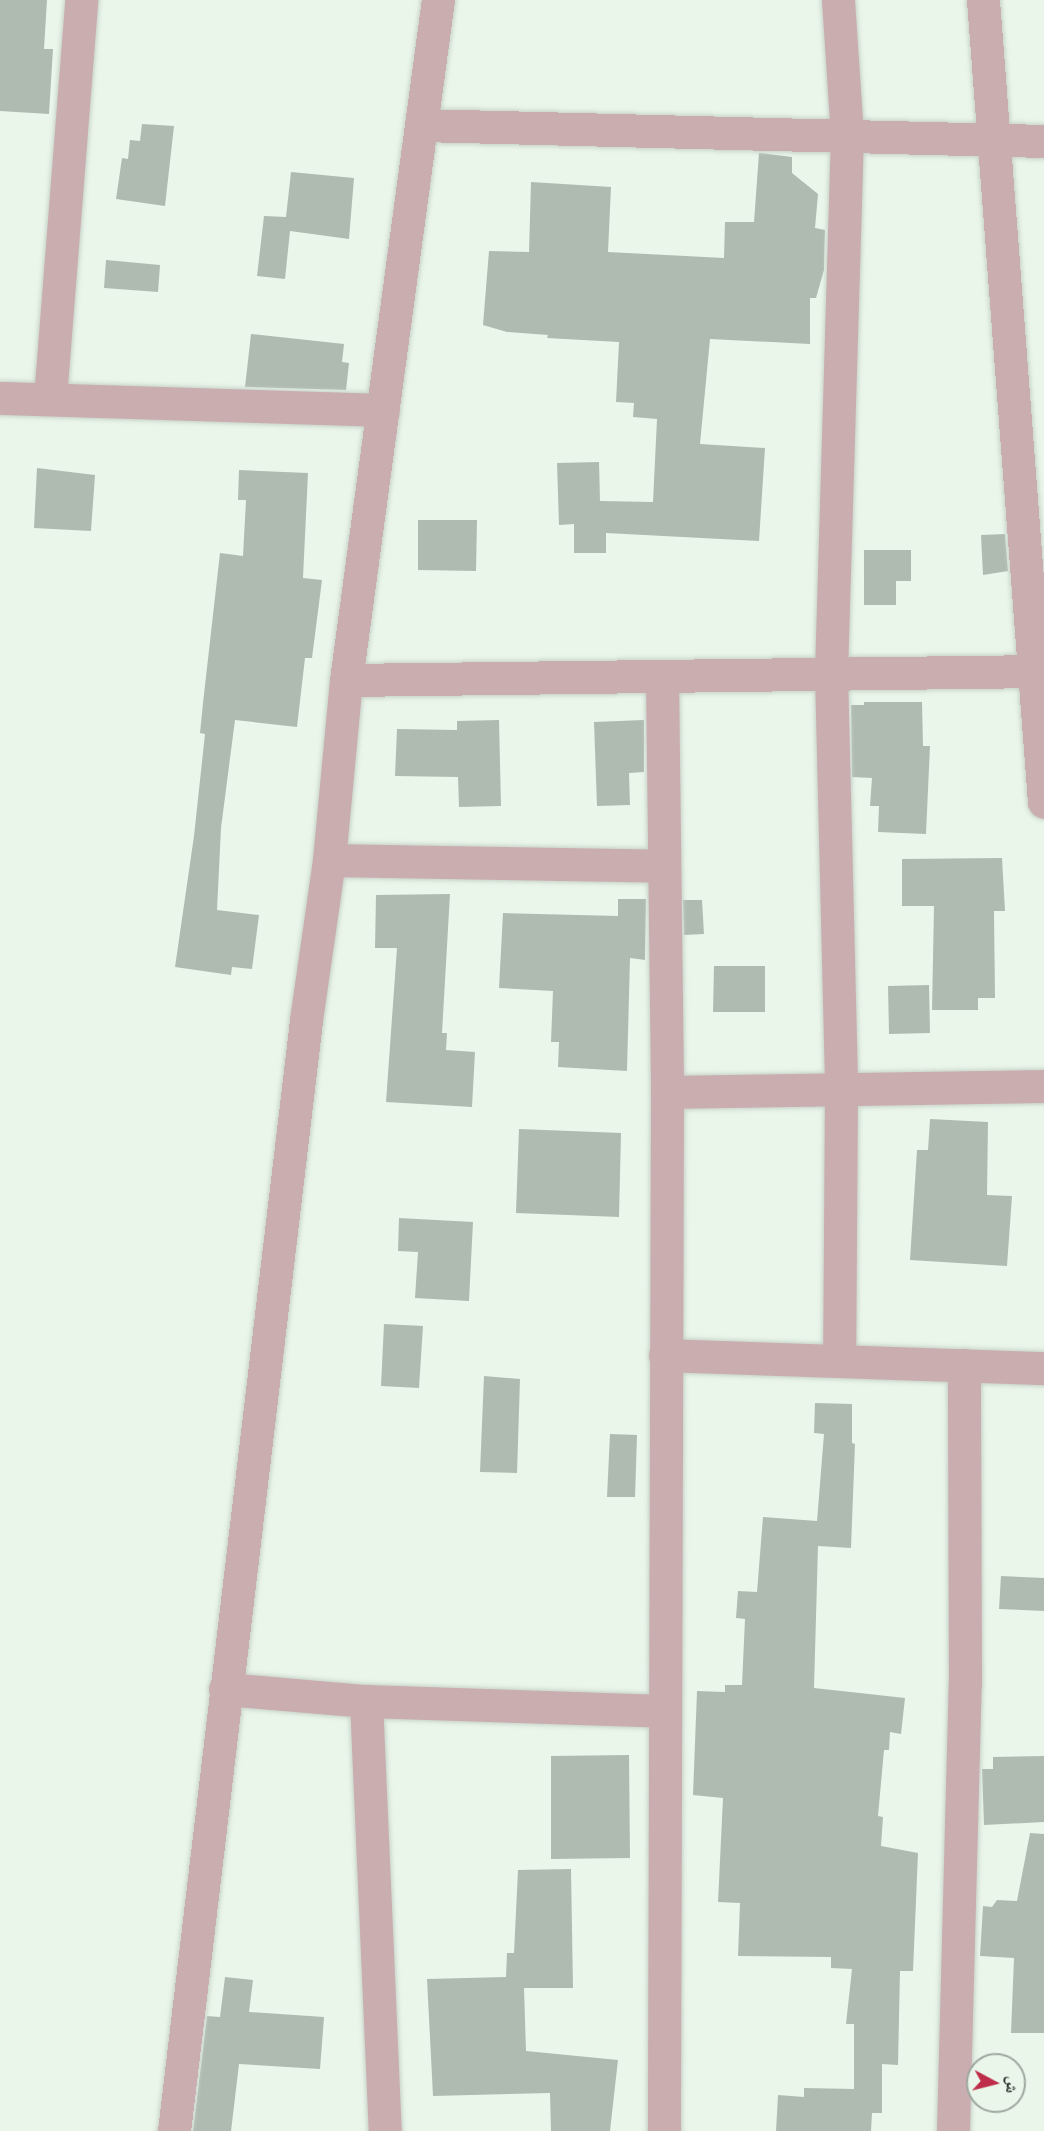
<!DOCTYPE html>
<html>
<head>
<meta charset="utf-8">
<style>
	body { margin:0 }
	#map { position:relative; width:1044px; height:2131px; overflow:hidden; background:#eaf6ea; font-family:Cabin,"Noto Naskh Arabic",sans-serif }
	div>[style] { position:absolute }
	.building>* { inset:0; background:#afbbb0 }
	.roads { filter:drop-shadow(0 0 2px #c8d3c8) drop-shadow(0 0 2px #c8d3c8) }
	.minor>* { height:33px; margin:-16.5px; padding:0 16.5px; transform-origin:16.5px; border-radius:16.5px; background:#caadaf }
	span { translate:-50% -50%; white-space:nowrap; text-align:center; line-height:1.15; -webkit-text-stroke:4.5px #eaf6ea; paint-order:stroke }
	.north { position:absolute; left:966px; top:2053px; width:60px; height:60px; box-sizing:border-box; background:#eaf6ea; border:2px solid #9fa89f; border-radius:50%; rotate:97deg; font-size:16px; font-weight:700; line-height:24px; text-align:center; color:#2f332f }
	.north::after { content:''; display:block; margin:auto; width:21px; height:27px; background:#be2d49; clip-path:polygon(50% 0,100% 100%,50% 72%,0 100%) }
</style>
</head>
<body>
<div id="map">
	<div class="building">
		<i style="clip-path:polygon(0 0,47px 0,44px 49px,53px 49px,49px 114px,0 111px)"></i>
		<i style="clip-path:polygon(142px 124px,174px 126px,165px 206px,116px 199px,122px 158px,128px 159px,130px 140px,140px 141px)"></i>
		<i style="clip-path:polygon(759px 153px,792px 157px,792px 173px,818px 194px,815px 228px,825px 230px,824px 270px,816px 298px,810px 298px,810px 344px,710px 339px,700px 444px,765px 448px,759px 541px,606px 533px,606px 553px,574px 553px,574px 524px,559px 525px,557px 463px,599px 462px,600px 501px,653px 502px,657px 419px,633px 417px,634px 403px,616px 402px,619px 342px,547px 338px,548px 335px,507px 332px,483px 325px,489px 251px,529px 252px,531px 182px,611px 187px,608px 252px,724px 258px,725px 222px,754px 222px)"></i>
		<i style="clip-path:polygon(291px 172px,354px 178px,349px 239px,290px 231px,285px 279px,257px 276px,264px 216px,286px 217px)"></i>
		<i style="clip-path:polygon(106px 260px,160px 265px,158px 292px,104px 288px)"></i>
		<i style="clip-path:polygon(251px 334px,344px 344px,342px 362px,349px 363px,346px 390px,245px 387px)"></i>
		<i style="clip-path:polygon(37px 468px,95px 475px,91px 531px,34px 528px)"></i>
		<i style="clip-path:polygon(239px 470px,308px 473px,303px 578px,322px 580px,312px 658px,305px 658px,297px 727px,235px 720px,221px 828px,217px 910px,259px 915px,252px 969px,232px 967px,231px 975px,175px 967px,194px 836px,205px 734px,200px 733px,203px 703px,220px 553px,243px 556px,246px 500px,238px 500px)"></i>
		<i style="clip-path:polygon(418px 520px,477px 520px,476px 571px,418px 570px)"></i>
		<i style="clip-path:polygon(1005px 534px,1008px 571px,983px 575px,981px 535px)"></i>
		<i style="clip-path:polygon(864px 550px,911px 550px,911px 581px,896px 581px,896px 605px,864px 605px)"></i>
		<i style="clip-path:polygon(864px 702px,922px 702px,923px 746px,930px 746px,926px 834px,878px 832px,879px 806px,870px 806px,872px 778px,852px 777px,851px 705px,864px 705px)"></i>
		<i style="clip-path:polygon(499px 720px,501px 806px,459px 807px,458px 777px,395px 776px,397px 729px,457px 730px,457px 721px)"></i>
		<i style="clip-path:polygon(644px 720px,644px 772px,629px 773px,630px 805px,597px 806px,594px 722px)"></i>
		<i style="clip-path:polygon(1002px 858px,1005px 911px,994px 911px,995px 998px,978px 998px,978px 1010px,932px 1010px,934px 906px,902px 906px,902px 859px)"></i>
		<i style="clip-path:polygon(450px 894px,442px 1033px,447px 1033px,446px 1050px,475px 1052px,472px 1107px,386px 1102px,397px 948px,375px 948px,376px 895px)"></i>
		<i style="clip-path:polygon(618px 899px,646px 899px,645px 960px,630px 958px,627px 1071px,558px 1067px,559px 1042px,551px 1042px,553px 991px,499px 988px,503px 913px,618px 916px)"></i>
		<i style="clip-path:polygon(683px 900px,702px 900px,704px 934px,684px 935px)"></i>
		<i style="clip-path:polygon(714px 966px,765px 966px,765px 1012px,713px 1012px)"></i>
		<i style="clip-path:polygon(929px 985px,930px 1033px,889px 1034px,888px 986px)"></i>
		<i style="clip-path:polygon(930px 1119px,988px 1122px,987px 1195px,1012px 1196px,1007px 1266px,910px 1260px,917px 1150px,928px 1150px)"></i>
		<i style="clip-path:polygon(519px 1129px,621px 1133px,619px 1217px,516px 1213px)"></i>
		<i style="clip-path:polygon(399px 1218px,473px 1222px,469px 1301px,415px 1298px,418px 1252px,398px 1251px)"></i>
		<i style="clip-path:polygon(384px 1324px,423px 1326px,419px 1388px,381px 1386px)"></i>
		<i style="clip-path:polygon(484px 1376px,520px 1379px,517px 1473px,480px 1472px)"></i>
		<i style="clip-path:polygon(815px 1403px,852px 1404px,852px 1443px,855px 1444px,851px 1548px,818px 1546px,814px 1688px,905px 1698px,901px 1734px,890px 1732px,889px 1750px,884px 1750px,878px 1816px,883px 1817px,881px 1846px,918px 1853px,913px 1971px,900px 1971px,898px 2065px,882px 2064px,882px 2113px,872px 2113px,871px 2131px,776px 2131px,778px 2095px,804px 2097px,804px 2088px,854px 2089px,854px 2024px,846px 2024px,852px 1969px,831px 1968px,831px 1957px,738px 1956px,740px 1903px,718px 1902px,723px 1798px,693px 1795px,697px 1691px,725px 1692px,725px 1685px,742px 1685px,745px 1619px,736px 1618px,738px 1591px,757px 1592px,763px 1517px,817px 1521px,824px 1434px,814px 1433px)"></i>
		<i style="clip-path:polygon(610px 1434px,637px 1435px,635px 1497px,607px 1497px)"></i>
		<i style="clip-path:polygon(1001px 1576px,1044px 1578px,1044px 1611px,999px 1609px)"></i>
		<i style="clip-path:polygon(629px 1755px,630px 1858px,551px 1859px,551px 1756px)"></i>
		<i style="clip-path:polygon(1044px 1756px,1044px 1822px,984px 1825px,982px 1769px,993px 1769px,993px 1757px)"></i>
		<i style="clip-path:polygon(1030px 1833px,1044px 1834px,1044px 2033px,1011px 2033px,1014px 1958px,980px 1956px,983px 1906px,992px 1907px,997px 1900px,1017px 1901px)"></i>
		<i style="clip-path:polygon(571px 1869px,573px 1988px,524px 1988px,526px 2051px,618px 2060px,610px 2131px,551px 2131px,550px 2093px,433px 2096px,427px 1979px,506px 1977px,507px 1953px,514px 1953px,518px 1870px)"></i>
		<i style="clip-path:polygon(225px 1977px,253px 1980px,249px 2012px,324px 2017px,320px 2069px,239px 2064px,231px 2131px,193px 2131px,207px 2016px,220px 2017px)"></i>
	</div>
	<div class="roads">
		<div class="minor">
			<i style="left:838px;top:0;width:134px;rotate:86.2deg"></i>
			<i style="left:847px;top:134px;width:538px;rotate:91.7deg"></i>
			<i style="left:831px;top:672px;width:419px;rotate:88.6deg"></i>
			<i style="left:841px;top:1091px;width:268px;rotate:90.4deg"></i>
			<i style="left:983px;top:0;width:804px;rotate:85.65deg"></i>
			<i style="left:421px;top:125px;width:623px;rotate:1.47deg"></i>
			<i style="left:0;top:398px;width:383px;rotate:1.8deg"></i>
			<i style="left:50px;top:398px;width:399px;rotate:-85.5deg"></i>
			<i style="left:662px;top:676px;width:416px;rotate:89.3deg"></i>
			<i style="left:667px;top:1092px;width:1039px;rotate:90.17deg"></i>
			<i style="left:346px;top:680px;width:698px;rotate:-0.74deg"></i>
			<i style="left:329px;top:860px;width:333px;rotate:1deg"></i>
			<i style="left:667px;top:1092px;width:377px;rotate:-0.9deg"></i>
			<i style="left:665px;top:1355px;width:379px;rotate:2deg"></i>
			<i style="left:225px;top:1689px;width:142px;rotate:4.9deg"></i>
			<i style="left:366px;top:1701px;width:298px;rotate:1.9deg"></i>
			<i style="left:366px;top:1701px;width:430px;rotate:87.5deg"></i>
			<i style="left:174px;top:2131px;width:1119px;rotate:-83.22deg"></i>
			<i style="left:306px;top:1020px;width:162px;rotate:-81.8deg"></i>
			<i style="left:329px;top:860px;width:181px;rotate:-84.6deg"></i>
			<i style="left:346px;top:680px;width:686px;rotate:-82.3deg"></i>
			<i style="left:953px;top:2131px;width:448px;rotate:-88.5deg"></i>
			<i style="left:965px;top:1683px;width:318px;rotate:-90.2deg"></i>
		</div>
	</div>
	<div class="north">ش</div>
</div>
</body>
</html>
